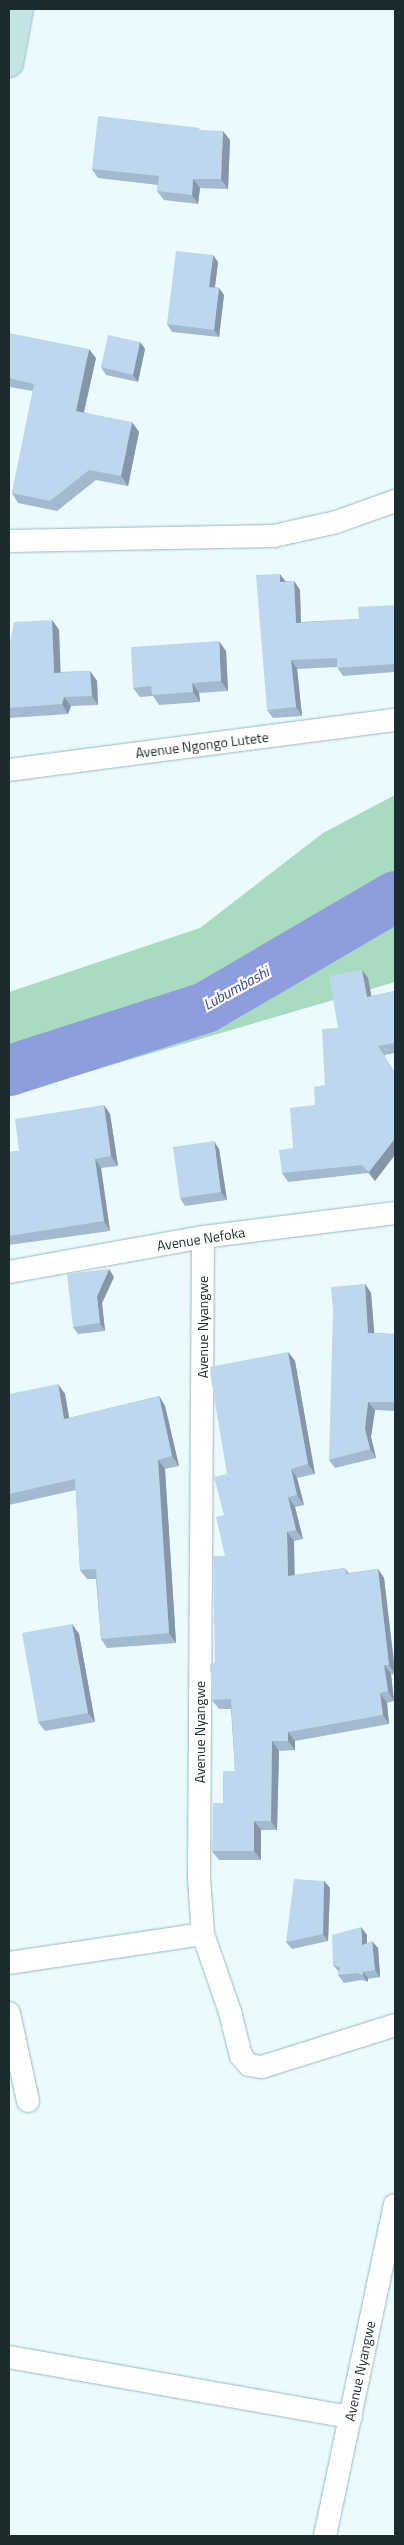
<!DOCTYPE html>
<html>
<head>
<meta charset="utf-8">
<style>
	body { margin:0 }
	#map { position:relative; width:404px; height:2545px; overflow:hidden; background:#ebfafe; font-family:"Titillium Web",sans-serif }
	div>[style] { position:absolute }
	.green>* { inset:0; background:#a8dbbf }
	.river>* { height:51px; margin:-25.5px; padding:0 25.5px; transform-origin:25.5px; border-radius:25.5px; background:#8e9ddd }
	.roads { filter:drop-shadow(0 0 1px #94b9c4) drop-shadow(0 0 1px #94b9c4) }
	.street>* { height:22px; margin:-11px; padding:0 11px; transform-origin:11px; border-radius:11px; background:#fff }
	.secondary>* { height:28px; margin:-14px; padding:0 14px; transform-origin:14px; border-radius:14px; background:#c3e4e2 }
	.wall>* { inset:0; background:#a3b9cd }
	.shaded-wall>* { inset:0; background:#8496a7 }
	.building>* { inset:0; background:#bdd7ee }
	span { translate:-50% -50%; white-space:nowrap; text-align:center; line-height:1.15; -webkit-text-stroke:4.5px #fff; paint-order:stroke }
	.street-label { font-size:14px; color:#1c2b2f }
	.water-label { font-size:15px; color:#3a4591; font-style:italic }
	.frame { position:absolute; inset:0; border:10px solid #1c2b2f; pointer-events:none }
</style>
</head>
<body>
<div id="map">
	<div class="green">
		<i style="clip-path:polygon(395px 795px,395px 982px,9px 1095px,9px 992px,200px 928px,323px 833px)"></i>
	</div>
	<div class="river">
		<i style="left:9px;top:1070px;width:206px;rotate:-17.8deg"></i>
		<i style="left:205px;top:1007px;width:220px;rotate:-30.3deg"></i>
	</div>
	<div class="roads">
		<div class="street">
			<i style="left:9px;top:541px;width:265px;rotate:-1.1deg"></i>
			<i style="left:274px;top:536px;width:64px;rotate:-12.7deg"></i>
			<i style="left:336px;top:522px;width:63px;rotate:-19.6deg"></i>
			<i style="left:9px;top:770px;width:389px;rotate:-7.4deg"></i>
			<i style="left:203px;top:1237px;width:641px;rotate:90.36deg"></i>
			<i style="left:199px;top:1878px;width:56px;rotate:85.9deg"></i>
			<i style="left:203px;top:1934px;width:83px;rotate:70.9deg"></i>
			<i style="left:230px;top:2012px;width:45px;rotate:76deg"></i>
			<i style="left:241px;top:2056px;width:12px;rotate:48deg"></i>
			<i style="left:249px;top:2065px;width:13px;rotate:9deg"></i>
			<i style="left:262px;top:2067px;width:139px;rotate:-17.5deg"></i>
			<i style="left:9px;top:1272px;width:197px;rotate:-10.2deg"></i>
			<i style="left:203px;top:1237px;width:193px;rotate:-7.1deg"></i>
			<i style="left:9px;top:1963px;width:196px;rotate:-8.5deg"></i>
			<i style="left:9px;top:2013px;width:90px;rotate:77.8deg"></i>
			<i style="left:9px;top:2357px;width:347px;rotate:10deg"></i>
			<i style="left:325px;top:2536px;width:338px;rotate:-78.1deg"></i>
		</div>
		<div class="secondary">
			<i style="left:9px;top:63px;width:55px;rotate:-79.5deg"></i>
		</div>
	</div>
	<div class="wall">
		<i style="clip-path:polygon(202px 130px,230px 140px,228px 189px,200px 188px,198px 204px,164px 200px,157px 191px,158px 185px,98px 178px,92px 169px)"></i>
		<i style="clip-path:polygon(218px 262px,215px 287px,219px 288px,224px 295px,219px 337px,172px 332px,167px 324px)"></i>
		<i style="clip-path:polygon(9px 333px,96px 358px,84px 412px,139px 432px,128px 486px,96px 480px,57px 511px,18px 503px,12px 493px,33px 391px,9px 387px)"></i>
		<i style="clip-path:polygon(140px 342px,145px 349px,138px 382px,106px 375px,101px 367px)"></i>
		<i style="clip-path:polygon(285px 581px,294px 581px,300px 590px,301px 622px,359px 619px,395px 605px,395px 672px,343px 676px,337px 667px,297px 669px,302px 716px,273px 718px,267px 710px)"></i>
		<i style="clip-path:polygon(52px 620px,59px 630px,60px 672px,90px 671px,97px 681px,98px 705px,71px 706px,68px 714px,9px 718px,9px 648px)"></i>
		<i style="clip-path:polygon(226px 651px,228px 691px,199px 693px,200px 702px,159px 705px,153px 696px,140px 697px,133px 688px)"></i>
		<i style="clip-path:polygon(362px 970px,368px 978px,371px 996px,395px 991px,395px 1053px,385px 1055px,375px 1181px,368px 1173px,288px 1182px,282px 1173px,293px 1148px,325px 1085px,338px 1028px)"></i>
		<i style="clip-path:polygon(104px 1105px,110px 1114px,118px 1166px,101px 1168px,110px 1231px,9px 1245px,9px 1152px,19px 1151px)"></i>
		<i style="clip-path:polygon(219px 1149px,227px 1200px,185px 1206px,180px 1198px)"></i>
		<i style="clip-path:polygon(114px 1277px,102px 1303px,105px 1331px,78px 1334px,73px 1327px)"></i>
		<i style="clip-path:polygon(365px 1284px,371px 1293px,374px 1333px,395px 1334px,395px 1411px,375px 1410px,371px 1437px,376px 1458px,335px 1468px,329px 1460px)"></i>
		<i style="clip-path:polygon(288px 1352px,295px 1361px,315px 1474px,297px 1478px,304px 1505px,295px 1507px,303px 1539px,294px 1541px,294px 1575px,345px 1568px,349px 1573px,378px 1569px,384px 1578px,395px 1668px,395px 1675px,391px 1674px,394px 1701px,387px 1703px,389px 1724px,295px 1741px,295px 1750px,279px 1751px,277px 1830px,261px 1830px,261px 1860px,219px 1860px,212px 1851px,223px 1803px,235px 1771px,231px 1709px,219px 1709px,212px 1700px,225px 1556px,224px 1515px,227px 1474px)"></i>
		<i style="clip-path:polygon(9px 1394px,65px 1394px,69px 1418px,159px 1396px,165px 1406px,179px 1466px,165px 1469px,176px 1643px,107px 1648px,101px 1639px,96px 1579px,87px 1579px,80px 1570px,76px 1490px,9px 1505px)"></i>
		<i style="clip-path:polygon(72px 1624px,79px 1634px,95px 1722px,45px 1731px,38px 1722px)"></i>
		<i style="clip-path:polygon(324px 1881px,330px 1888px,328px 1941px,292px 1949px,286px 1942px)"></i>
		<i style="clip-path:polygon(367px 1935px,367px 1943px,378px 1948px,380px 1977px,368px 1979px,368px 1982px,362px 1980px,344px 1983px,338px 1975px,339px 1972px,333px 1965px)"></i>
	</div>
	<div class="shaded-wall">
		<i style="clip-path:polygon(223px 131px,230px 140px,228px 189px,221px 179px)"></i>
		<i style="clip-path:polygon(193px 179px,200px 188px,198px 204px,192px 195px)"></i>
		<i style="clip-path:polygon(213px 255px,218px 262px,214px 294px,209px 287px)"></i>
		<i style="clip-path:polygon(219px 288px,224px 295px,219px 337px,214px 330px)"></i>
		<i style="clip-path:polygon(140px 342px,145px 349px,138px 382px,133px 375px)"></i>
		<i style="clip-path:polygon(89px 349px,96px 358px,82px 420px,76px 411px)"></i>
		<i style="clip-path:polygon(132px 422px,139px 432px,128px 486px,121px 476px)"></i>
		<i style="clip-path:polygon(280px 574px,286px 582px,280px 582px)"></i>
		<i style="clip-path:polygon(294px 581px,300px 590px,301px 631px,296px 623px)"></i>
		<i style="clip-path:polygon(52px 620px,59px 630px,61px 682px,54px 673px)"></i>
		<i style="clip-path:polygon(219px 641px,226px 651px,228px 691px,221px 681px)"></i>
		<i style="clip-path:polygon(291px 660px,297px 669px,302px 716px,296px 707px)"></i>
		<i style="clip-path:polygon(90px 671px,97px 681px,98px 705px,92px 696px)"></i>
		<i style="clip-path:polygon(192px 683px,199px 693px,200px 702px,193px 692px)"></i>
		<i style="clip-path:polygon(64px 697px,71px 706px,68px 714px,62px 704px)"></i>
		<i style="clip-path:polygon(362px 970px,368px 978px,373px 1006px,367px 997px)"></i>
		<i style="clip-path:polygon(104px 1105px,110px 1114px,118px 1166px,111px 1156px)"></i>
		<i style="clip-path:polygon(395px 1138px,395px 1155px,375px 1181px,369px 1172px)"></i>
		<i style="clip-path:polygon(214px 1141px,219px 1149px,227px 1200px,221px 1192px)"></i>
		<i style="clip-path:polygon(95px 1159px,101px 1168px,110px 1231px,104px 1221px)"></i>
		<i style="clip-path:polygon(109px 1269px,114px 1277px,102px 1303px,105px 1331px,100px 1323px,97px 1296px)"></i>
		<i style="clip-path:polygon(365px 1284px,371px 1293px,375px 1342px,368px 1333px)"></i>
		<i style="clip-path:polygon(288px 1352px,295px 1361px,315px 1474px,308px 1464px)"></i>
		<i style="clip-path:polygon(58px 1384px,65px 1394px,71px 1428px,64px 1419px)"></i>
		<i style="clip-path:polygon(159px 1396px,165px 1406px,179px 1466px,172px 1456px)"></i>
		<i style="clip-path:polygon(368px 1402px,375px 1410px,371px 1437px,376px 1458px,370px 1449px,365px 1429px)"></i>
		<i style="clip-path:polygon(158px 1460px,165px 1469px,176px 1643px,169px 1633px)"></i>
		<i style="clip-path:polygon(291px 1469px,297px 1478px,304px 1505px,297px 1495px)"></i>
		<i style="clip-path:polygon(288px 1497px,295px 1507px,303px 1539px,296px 1530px)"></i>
		<i style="clip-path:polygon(287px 1532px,294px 1541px,295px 1585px,288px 1576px)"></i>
		<i style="clip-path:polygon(378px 1569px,384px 1578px,395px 1674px,389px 1665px)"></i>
		<i style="clip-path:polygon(72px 1624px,79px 1634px,95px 1722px,88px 1713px)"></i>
		<i style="clip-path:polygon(384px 1665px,391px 1674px,394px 1701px,388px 1691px)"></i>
		<i style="clip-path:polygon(380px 1693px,387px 1703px,389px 1724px,383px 1715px)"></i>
		<i style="clip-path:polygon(288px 1732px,295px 1741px,295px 1750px,288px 1741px)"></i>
		<i style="clip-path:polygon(272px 1741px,279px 1751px,277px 1830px,271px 1821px)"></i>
		<i style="clip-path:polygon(254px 1821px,261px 1830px,261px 1860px,254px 1851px)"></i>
		<i style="clip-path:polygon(324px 1881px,330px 1888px,328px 1941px,323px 1934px)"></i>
		<i style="clip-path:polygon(361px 1927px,367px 1935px,367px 1952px,362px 1945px)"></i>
		<i style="clip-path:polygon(372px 1941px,378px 1948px,380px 1977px,375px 1970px)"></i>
		<i style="clip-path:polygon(363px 1972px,368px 1979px,368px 1982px,363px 1975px)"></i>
	</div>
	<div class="building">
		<i style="clip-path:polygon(98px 116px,200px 128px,199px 130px,223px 131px,221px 179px,193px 179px,192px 195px,157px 191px,159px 176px,92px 169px)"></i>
		<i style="clip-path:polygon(176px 251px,213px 255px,209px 287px,219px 288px,214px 330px,167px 324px)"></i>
		<i style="clip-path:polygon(9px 333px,89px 349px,76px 411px,132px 422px,121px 476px,89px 470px,50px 501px,12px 493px,34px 384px,9px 378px)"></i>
		<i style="clip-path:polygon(108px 335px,140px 342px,133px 375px,101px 367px)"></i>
		<i style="clip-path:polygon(394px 569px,395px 569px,395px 585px)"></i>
		<i style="clip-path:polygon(280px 574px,280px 582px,294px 581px,296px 623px,359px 619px,358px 607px,395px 605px,395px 664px,337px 668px,337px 658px,291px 660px,296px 707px,267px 710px,256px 575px)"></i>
		<i style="clip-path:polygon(52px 620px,54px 673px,90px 671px,92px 696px,64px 697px,62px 704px,9px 708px,9px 648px,14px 622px)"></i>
		<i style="clip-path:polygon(219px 641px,221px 681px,192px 683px,193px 692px,152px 695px,151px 686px,133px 688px,131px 647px)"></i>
		<i style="clip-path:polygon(362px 970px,367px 997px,395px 991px,395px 1043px,378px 1046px,395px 1072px,395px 1138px,369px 1172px,362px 1165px,282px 1173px,279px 1150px,293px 1148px,290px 1108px,315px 1105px,314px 1087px,325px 1085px,322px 1029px,338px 1028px,329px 976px)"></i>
		<i style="clip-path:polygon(104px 1105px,111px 1156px,95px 1159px,104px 1221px,9px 1236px,9px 1152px,19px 1151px,15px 1119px)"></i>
		<i style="clip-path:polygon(214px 1141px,221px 1192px,180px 1198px,173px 1147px)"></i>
		<i style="clip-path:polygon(109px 1269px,97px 1296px,100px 1323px,73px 1327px,67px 1274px)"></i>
		<i style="clip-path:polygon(365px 1284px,368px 1333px,395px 1334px,395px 1402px,368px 1402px,365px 1429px,370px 1449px,329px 1460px,333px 1310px,331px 1287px)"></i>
		<i style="clip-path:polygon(288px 1352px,308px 1464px,291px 1469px,297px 1495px,288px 1497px,296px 1530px,287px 1532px,288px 1576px,345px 1568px,346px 1574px,378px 1569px,389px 1665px,384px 1665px,388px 1691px,380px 1693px,383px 1715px,288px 1732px,288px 1741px,272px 1741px,271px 1821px,254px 1821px,254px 1851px,212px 1851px,213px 1803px,223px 1803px,223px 1771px,235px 1771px,231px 1699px,212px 1700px,210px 1664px,215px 1663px,213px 1556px,225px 1556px,216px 1517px,224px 1515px,214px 1477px,227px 1474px,209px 1367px)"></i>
		<i style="clip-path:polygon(58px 1384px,64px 1419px,159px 1396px,172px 1456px,158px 1460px,169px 1633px,101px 1639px,96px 1569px,80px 1570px,75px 1479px,9px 1494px,9px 1394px)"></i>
		<i style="clip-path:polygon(72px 1624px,88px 1713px,38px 1722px,22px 1633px)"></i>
		<i style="clip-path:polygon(294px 1879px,324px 1881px,323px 1934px,286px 1942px)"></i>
		<i style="clip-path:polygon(361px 1927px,362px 1945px,372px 1941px,375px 1970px,363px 1972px,363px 1975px,357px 1973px,338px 1975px,340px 1967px,333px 1965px,332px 1935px)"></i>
	</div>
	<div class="street-label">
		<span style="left:202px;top:745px;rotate:-7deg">Avenue Ngongo Lutete</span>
		<span style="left:201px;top:1239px;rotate:-9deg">Avenue Nefoka</span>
		<span style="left:203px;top:1327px;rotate:-90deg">Avenue Nyangwe</span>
		<span style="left:200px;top:1732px;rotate:-90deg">Avenue Nyangwe</span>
		<span style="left:360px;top:2371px;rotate:-78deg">Avenue Nyangwe</span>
	</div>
	<div class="water-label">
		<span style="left:236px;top:988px;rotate:-29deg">Lubumbashi</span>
	</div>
	<div class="frame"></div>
</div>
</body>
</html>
